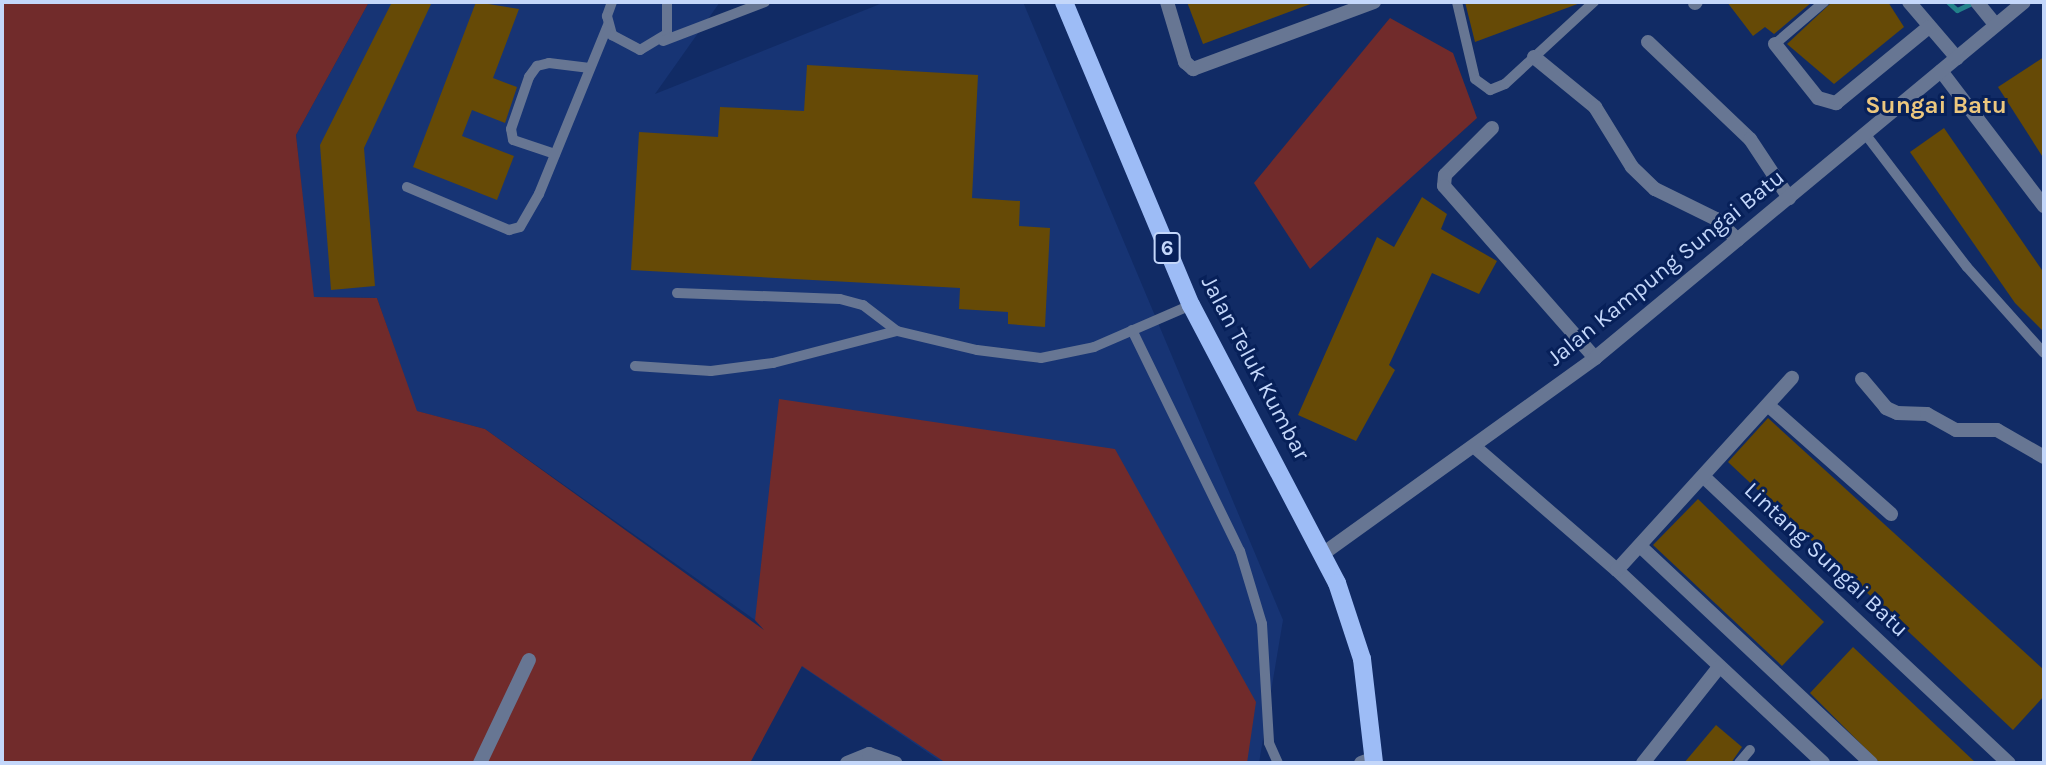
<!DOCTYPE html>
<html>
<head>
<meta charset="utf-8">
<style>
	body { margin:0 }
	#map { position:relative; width:2046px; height:765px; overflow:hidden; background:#112b65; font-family:Karla,sans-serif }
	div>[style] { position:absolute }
	.built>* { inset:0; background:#173474 }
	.green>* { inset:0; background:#712b2b }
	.stream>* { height:5px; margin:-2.5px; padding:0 2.5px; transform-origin:2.5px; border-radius:2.5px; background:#228189 }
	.building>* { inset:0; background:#664a06 }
	.lane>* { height:10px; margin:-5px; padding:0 5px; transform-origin:5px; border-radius:5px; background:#677693 }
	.street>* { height:14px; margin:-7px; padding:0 7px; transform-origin:7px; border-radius:7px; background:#677693 }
	.primary>* { height:18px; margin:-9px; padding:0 9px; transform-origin:9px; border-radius:9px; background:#9dbcf6 }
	span { translate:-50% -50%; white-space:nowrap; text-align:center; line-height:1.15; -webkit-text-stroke:6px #072059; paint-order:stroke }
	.shield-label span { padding:2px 5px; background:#072059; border:2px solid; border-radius:5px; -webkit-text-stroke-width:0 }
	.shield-label { font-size:21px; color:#c4d7fa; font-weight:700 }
	.street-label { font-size:23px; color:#c4d7fa }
	.neighbourhood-label { font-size:24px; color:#ecc77e; font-weight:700 }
	.frame { position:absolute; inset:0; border:4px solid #c4d7fa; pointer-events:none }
</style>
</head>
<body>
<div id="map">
	<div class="built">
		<i style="clip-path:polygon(369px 2px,720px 2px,655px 94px,885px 2px,1023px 2px,1283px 620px,1259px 763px,943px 763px,801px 666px,755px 620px,485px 429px,416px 411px,377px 298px,313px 297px,296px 135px)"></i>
	</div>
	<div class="green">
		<i style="clip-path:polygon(2px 2px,369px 2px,296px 135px,314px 297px,377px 298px,417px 411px,485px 429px,764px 630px,755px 620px,779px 399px,1115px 449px,1256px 702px,1247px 763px,946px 763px,802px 666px,750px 763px,2px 763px)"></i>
		<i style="clip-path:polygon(1390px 18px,1453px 53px,1477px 118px,1310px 269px,1254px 183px)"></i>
	</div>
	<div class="stream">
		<i style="left:1948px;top:2px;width:12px;rotate:42deg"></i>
		<i style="left:1957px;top:10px;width:14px;rotate:-25deg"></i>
	</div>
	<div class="building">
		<i style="clip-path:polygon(392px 2px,432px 2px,364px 148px,375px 286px,331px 290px,320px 145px)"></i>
		<i style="clip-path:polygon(476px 2px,519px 9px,493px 78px,517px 87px,505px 123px,472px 110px,462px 136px,514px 156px,497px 200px,413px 167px)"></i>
		<i style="clip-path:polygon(1187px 2px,1313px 2px,1313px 3px,1203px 44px)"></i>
		<i style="clip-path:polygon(1465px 2px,1583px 2px,1475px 42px)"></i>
		<i style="clip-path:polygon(1727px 2px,1812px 2px,1774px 34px,1765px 27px,1753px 36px)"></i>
		<i style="clip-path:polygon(1832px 2px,1888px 2px,1904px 27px,1834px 84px,1787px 44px)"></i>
		<i style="clip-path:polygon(2044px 57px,2044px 159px,1998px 87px)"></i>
		<i style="clip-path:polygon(807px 65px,978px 75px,972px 198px,1020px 201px,1019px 226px,1050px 228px,1045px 327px,1008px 324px,1008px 312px,959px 309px,960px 288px,631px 270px,639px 132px,718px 137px,720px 107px,804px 111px)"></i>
		<i style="clip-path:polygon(1944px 128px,2044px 273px,2044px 332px,2015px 303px,1910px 152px)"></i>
		<i style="clip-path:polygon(1422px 197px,1447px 214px,1441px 229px,1497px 261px,1479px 294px,1432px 273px,1389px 365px,1395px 370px,1356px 441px,1298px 415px,1377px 237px,1394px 247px)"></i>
		<i style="clip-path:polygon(1768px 418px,2044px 670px,2044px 696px,2013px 730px,1728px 462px)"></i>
		<i style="clip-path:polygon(1698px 499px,1824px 622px,1782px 666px,1653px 545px)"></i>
		<i style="clip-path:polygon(1853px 647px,1976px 763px,1880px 763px,1810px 693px)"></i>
		<i style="clip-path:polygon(1716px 725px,1742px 747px,1731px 763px,1684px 763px)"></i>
	</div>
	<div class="lane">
		<i style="left:612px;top:2px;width:15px;rotate:110deg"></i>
		<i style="left:607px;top:16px;width:20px;rotate:75deg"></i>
		<i style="left:612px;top:35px;width:32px;rotate:28deg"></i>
		<i style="left:640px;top:50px;width:31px;rotate:-31deg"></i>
		<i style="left:667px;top:34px;width:32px;rotate:-90deg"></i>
		<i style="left:1457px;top:2px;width:79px;rotate:76.8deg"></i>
		<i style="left:1475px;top:79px;width:19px;rotate:36deg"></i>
		<i style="left:1490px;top:90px;width:16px;rotate:-22deg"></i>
		<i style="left:1505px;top:84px;width:121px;rotate:-42.7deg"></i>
		<i style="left:663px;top:41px;width:109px;rotate:-20.9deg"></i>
		<i style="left:1775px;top:44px;width:65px;rotate:-40.6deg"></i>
		<i style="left:1866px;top:135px;width:166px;rotate:52.6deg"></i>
		<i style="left:1967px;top:267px;width:115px;rotate:48.2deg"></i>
		<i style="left:555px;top:154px;width:44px;rotate:-161.6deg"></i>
		<i style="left:513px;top:140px;width:11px;rotate:-100deg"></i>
		<i style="left:511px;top:129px;width:55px;rotate:-70.9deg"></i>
		<i style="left:529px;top:77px;width:14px;rotate:-54deg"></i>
		<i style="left:537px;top:66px;width:12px;rotate:-14deg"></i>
		<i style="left:549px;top:63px;width:41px;rotate:7deg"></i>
		<i style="left:407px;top:187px;width:111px;rotate:22.9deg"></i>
		<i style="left:509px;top:230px;width:11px;rotate:-15deg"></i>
		<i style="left:520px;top:227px;width:38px;rotate:-60deg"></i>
		<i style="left:539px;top:194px;width:183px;rotate:-67.8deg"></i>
		<i style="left:677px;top:293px;width:163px;rotate:2.1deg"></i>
		<i style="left:840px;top:299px;width:24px;rotate:15deg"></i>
		<i style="left:863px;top:305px;width:43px;rotate:37.4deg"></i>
		<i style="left:1132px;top:330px;width:246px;rotate:64deg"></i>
		<i style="left:1240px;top:551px;width:76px;rotate:73.2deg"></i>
		<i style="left:1262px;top:624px;width:119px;rotate:86.6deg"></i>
		<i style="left:1269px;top:743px;width:22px;rotate:66deg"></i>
		<i style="left:635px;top:366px;width:76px;rotate:3.8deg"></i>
		<i style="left:711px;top:371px;width:63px;rotate:-7.4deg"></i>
		<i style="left:773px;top:363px;width:128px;rotate:-14.5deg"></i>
		<i style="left:897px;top:331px;width:82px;rotate:13.4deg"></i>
		<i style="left:977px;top:350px;width:64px;rotate:7.1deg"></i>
		<i style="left:1041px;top:358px;width:54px;rotate:-11.7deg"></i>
		<i style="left:1094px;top:347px;width:106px;rotate:-23.4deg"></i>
		<i style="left:1739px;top:763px;width:17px;rotate:-50deg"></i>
	</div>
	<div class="street">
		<i style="left:1167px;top:2px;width:63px;rotate:73.3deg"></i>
		<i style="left:1185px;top:62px;width:11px;rotate:41deg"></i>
		<i style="left:1193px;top:69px;width:193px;rotate:-20.3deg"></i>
		<i style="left:1909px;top:2px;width:74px;rotate:49.4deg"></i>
		<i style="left:1977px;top:2px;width:28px;rotate:51deg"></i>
		<i style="left:1695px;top:3px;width:1px;rotate:-45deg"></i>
		<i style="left:1648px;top:42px;width:141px;rotate:43.6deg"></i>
		<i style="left:1750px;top:139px;width:71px;rotate:56.5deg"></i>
		<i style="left:1775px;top:44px;width:69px;rotate:51.5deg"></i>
		<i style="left:1818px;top:98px;width:19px;rotate:16deg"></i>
		<i style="left:1836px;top:103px;width:120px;rotate:-39.3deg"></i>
		<i style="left:1534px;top:57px;width:79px;rotate:39.3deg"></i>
		<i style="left:1595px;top:107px;width:70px;rotate:58.3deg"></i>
		<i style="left:1632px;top:167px;width:32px;rotate:44deg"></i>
		<i style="left:1655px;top:189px;width:68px;rotate:26.2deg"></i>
		<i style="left:1716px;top:219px;width:30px;rotate:44deg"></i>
		<i style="left:1941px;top:71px;width:170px;rotate:52.7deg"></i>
		<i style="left:1492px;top:128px;width:66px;rotate:135deg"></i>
		<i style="left:1445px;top:175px;width:11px;rotate:95deg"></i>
		<i style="left:1444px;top:186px;width:229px;rotate:48.7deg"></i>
		<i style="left:1862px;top:379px;width:38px;rotate:50deg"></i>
		<i style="left:1886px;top:408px;width:12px;rotate:24deg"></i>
		<i style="left:1897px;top:413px;width:30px;rotate:2deg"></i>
		<i style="left:1927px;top:414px;width:33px;rotate:29deg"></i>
		<i style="left:1956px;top:430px;width:41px"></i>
		<i style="left:1997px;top:430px;width:54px;rotate:29.9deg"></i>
		<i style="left:1769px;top:406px;width:163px;rotate:41.5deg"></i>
		<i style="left:1476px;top:448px;width:186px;rotate:40.9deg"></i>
		<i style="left:1617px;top:570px;width:282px;rotate:43.1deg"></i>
		<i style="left:1705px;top:478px;width:417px;rotate:43.2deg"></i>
		<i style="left:1640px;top:546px;width:317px;rotate:43.2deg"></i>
		<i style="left:1324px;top:553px;width:334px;rotate:-35.7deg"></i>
		<i style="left:1595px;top:358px;width:557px;rotate:-39.69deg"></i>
		<i style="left:1617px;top:570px;width:260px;rotate:-47.7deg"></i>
		<i style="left:480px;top:763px;width:114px;rotate:-64.6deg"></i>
		<i style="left:847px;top:763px;width:24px;rotate:-22deg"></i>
		<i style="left:869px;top:754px;width:28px;rotate:19deg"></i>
		<i style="left:1361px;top:763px;width:14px;rotate:-21deg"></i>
		<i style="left:1643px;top:763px;width:122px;rotate:-51.6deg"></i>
	</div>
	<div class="primary">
		<i style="left:1064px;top:2px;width:329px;rotate:67.3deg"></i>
		<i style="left:1191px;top:305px;width:314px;rotate:62.3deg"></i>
		<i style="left:1337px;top:583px;width:80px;rotate:71.8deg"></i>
		<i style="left:1362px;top:659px;width:105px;rotate:83.4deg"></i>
	</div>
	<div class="shield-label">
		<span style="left:1167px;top:248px">6</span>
	</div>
	<div class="street-label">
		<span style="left:1666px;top:268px;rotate:-39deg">Jalan Kampung Sungai Batu</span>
		<span style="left:1255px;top:368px;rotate:62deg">Jalan Teluk Kumbar</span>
		<span style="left:1826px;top:560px;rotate:43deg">Lintang Sungai Batu</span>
	</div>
	<div class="neighbourhood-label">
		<span style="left:1936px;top:106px">Sungai Batu</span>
	</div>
	<div class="frame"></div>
</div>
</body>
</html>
